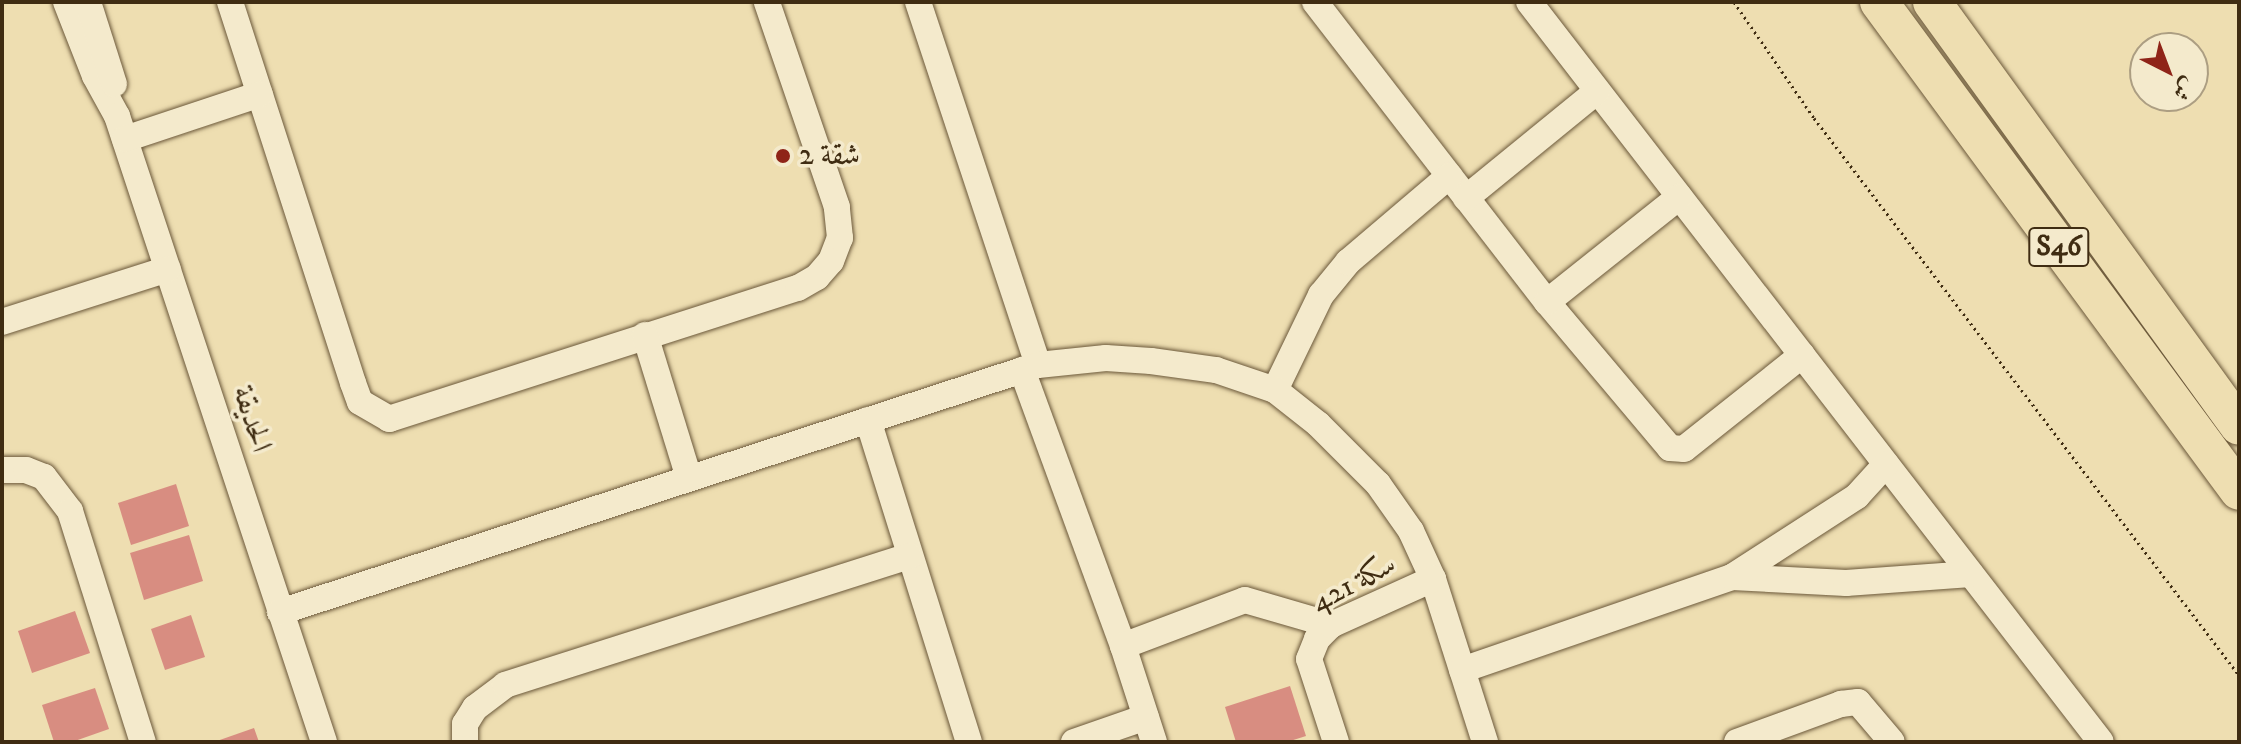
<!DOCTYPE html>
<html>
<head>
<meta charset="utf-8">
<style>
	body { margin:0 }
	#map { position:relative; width:2241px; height:744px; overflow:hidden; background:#eedeb1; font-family:"IM FELL DW Pica",Amiri,serif }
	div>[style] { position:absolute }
	.building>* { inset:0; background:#d88d81 }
	.path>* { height:3px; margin-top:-1.5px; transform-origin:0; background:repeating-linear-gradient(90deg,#3f2c12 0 2px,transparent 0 6px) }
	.roads { filter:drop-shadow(0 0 2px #6b583a) drop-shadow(0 0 2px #6b583a) }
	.minor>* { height:26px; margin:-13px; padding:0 13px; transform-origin:13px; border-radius:13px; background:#f4eacc }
	.highway>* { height:38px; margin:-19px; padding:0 19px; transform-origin:19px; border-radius:19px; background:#eedeb1 }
	.dots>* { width:22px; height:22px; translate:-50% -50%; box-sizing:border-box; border:4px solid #f4eacc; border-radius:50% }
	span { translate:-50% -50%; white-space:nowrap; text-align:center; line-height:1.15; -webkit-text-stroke:7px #f4eacc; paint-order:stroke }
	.shield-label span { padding:2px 6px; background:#f4eacc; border:2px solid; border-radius:6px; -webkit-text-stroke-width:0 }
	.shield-label { font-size:28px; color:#3f2c12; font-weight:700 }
	.poi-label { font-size:30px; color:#3f2c12 }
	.left { translate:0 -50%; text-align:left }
	.street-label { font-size:30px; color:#3f2c12 }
	.frame { position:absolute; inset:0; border:4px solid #3f2c12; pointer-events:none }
	.north { position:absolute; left:2129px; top:32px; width:80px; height:80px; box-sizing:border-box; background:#f4eacc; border:2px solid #ac9e82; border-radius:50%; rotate:138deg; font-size:22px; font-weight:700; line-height:32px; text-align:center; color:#3f2c12 }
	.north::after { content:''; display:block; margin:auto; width:28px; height:36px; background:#8f2418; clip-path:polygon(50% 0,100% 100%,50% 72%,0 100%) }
</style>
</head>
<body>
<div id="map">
	<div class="building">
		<i style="clip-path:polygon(176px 484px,189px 526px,131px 545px,118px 503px)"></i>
		<i style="clip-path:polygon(189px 535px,203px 581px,144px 600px,130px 553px)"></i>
		<i style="clip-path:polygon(75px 611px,90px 653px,32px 673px,18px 631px)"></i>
		<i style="clip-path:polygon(191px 615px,205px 657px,165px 670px,151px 629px)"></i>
		<i style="clip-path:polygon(1290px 686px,1306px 736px,1287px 742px,1236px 742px,1225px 707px)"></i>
		<i style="clip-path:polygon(95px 688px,109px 729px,72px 742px,54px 742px,42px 705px)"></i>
		<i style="clip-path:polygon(254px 728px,259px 742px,214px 742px)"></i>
	</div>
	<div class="path">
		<i style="left:1734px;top:2px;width:141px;rotate:55.4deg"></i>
		<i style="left:1814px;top:118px;width:701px;rotate:52.66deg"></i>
	</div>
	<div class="roads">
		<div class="minor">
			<i style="left:66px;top:2px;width:79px;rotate:68.6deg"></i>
			<i style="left:95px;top:76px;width:46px;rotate:61.2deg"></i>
			<i style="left:117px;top:116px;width:659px;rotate:71.7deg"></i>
			<i style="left:88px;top:2px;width:86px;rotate:72.4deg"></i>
			<i style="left:230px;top:2px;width:400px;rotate:72.1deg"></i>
			<i style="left:353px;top:383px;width:20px;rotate:70deg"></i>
			<i style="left:360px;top:402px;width:34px;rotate:30deg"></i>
			<i style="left:389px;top:419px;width:429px;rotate:-17.8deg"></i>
			<i style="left:798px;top:288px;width:22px;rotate:-30deg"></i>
			<i style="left:817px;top:277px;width:21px;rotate:-49deg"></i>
			<i style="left:831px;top:261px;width:25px;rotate:-69deg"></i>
			<i style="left:840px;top:238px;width:31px;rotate:-96deg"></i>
			<i style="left:837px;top:207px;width:217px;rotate:-108.9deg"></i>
			<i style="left:918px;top:2px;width:382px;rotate:71.7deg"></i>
			<i style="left:1315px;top:2px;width:379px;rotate:52.3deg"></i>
			<i style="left:1547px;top:302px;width:191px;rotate:49.9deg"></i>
			<i style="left:1670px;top:448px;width:14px;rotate:4deg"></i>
			<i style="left:1684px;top:449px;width:151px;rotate:-38.5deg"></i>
			<i style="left:1529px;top:2px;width:935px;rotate:52.3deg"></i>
			<i style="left:125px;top:139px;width:142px;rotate:-18.4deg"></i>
			<i style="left:1466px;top:198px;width:169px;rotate:-39.2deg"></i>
			<i style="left:1547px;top:302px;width:169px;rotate:-38.5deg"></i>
			<i style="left:2px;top:322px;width:174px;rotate:-17.7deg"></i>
			<i style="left:645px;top:335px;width:150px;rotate:72.9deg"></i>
			<i style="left:1022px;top:370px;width:294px;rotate:69.9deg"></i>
			<i style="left:1123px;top:646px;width:101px;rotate:72.1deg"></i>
			<i style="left:1275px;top:390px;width:106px;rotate:-64.2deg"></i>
			<i style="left:1321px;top:295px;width:43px;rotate:-50.7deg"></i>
			<i style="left:1348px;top:262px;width:133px;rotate:-40.4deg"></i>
			<i style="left:868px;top:420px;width:337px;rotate:72.6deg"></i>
			<i style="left:2px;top:470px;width:24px"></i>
			<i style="left:26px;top:470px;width:19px;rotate:21deg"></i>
			<i style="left:44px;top:477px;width:43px;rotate:52.6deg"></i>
			<i style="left:70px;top:511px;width:242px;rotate:72.5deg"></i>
			<i style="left:1732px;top:577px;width:114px;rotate:3deg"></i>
			<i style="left:1846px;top:583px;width:125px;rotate:-4.1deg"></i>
			<i style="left:280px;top:612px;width:797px;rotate:-18.05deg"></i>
			<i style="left:1038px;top:365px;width:68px;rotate:-5.9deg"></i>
			<i style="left:1106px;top:358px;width:45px;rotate:3.8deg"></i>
			<i style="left:1151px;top:361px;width:66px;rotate:7.9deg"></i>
			<i style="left:1216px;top:370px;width:62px;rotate:18.7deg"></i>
			<i style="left:1275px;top:390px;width:55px;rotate:38.3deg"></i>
			<i style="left:1318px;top:424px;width:85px;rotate:45deg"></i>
			<i style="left:1378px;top:484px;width:57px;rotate:54.9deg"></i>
			<i style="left:1411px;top:531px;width:53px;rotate:65.4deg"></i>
			<i style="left:1433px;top:579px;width:171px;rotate:72.3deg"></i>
			<i style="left:1123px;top:646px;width:130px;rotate:-20.7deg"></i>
			<i style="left:1245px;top:600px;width:90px;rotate:16.2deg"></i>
			<i style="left:1462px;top:670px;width:286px;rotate:-19deg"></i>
			<i style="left:1732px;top:577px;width:149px;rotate:-32.9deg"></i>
			<i style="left:1857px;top:496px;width:43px;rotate:-47.8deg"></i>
			<i style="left:465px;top:742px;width:18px;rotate:-90deg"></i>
			<i style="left:465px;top:724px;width:19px;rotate:-58deg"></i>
			<i style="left:475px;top:708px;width:38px;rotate:-37deg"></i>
			<i style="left:505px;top:685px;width:424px;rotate:-17.7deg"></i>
			<i style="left:1074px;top:742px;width:76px;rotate:-19.1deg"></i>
			<i style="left:1336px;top:742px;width:87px;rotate:-108deg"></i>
			<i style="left:1309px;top:659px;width:22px;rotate:-68deg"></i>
			<i style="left:1317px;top:639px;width:20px;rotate:-45deg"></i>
			<i style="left:1331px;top:625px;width:112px;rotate:-24.3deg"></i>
			<i style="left:1737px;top:742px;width:111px;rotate:-20.1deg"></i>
			<i style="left:1841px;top:704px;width:17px;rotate:-7deg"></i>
			<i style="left:1858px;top:702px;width:52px;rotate:49.6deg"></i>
		</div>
		<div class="highway">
			<i style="left:1879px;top:2px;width:607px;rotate:53.64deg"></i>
			<i style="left:1932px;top:2px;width:523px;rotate:54.09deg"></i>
		</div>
	</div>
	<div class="dots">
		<i style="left:783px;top:156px;background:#8f2418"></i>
	</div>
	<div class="shield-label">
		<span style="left:2059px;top:247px">S46</span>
	</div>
	<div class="poi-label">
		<span class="left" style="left:799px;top:156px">شقة 2</span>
	</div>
	<div class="street-label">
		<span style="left:251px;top:419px;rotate:72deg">الحديقة</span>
		<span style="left:1354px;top:584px;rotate:-28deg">سكة 421</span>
	</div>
	<div class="frame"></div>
	<div class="north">ش</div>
</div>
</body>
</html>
